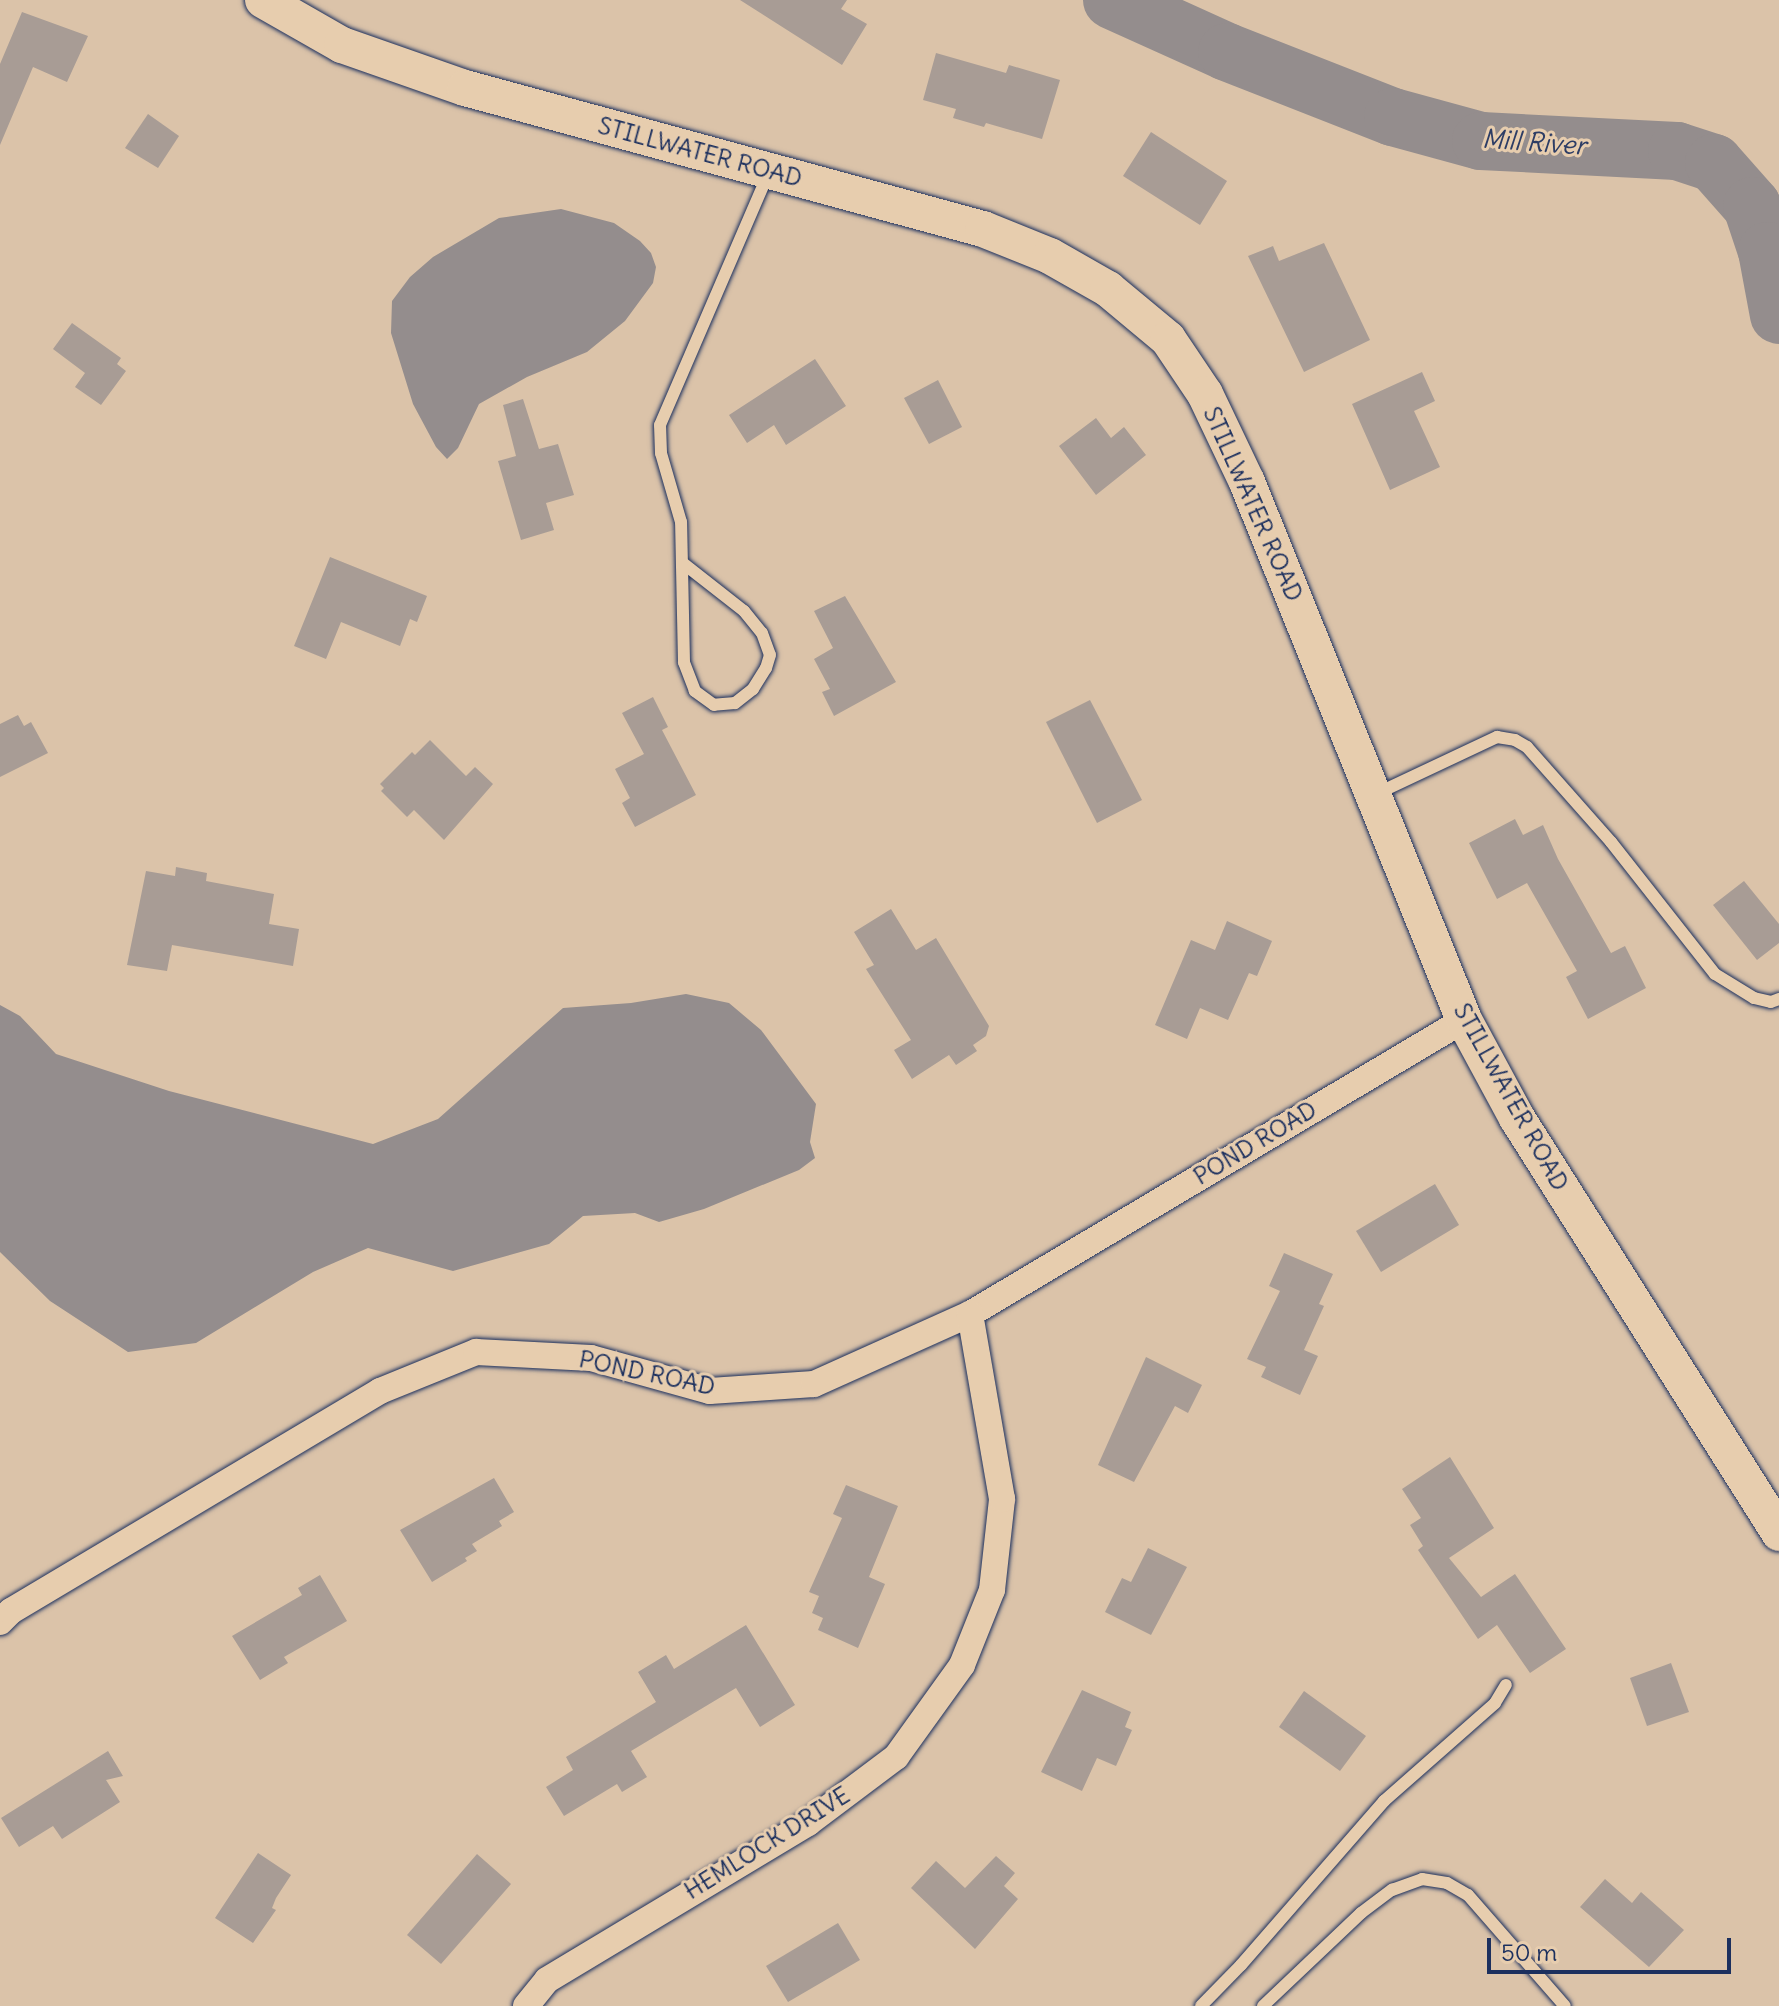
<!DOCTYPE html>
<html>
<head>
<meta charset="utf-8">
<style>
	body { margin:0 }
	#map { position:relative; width:1779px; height:2006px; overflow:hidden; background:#dbc3a9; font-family:Delius,sans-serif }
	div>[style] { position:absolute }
	.water>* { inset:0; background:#948d8d }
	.river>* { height:58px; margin:-29px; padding:0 29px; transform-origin:29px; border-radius:29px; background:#948d8d }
	.building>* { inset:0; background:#a89c95 }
	.roads { filter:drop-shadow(0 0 2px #1b2f5e) drop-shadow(0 0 2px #1b2f5e) }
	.service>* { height:12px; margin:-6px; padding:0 6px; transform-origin:6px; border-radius:6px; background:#e7cdae }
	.minor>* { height:26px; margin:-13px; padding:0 13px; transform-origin:13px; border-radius:13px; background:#e7cdae }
	.secondary>* { height:36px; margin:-18px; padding:0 18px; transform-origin:18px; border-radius:18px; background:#e7cdae }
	span { translate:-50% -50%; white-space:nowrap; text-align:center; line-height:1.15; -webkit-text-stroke:6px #e7cdae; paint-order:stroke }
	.street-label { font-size:24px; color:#1b2f5e }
	.water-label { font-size:26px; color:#2d3d65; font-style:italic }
	.scale { position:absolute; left:1487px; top:1938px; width:244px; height:36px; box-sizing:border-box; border:4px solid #1b2f5e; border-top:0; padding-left:10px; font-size:24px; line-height:28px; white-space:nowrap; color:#1b2f5e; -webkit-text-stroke:6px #e7cdae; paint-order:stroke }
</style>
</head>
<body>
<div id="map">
	<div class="water">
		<i style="clip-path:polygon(561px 209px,614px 223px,640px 241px,651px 253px,656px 267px,653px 283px,625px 321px,587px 352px,527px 377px,479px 404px,458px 448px,447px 459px,436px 447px,413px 404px,391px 333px,392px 301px,410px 277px,433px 257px,499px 218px)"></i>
		<i style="clip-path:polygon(686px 994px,729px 1003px,761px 1030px,816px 1104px,810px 1142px,815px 1158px,799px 1170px,704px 1209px,659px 1222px,635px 1213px,583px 1216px,549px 1244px,453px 1271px,368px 1248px,313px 1272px,196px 1343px,128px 1352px,50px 1301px,0 1252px,0 1005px,20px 1016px,56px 1054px,169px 1091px,373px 1144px,438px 1119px,563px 1008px,631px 1003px)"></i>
	</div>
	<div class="river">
		<i style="left:1112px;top:0;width:126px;rotate:24.3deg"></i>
		<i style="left:1227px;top:52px;width:178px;rotate:21.4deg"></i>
		<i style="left:1393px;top:117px;width:91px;rotate:15.3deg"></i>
		<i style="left:1481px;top:141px;width:196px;rotate:2.9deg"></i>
		<i style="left:1677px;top:151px;width:39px;rotate:18deg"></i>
		<i style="left:1714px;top:163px;width:57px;rotate:48.5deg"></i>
		<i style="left:1752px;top:206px;width:47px;rotate:71.6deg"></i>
		<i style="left:1767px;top:251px;width:65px;rotate:79.4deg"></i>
	</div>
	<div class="building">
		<i style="clip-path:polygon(740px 0,847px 0,841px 9px,867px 24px,842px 65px)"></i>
		<i style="clip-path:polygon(22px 12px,88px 36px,67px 82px,33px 67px,0 145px,0 64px)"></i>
		<i style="clip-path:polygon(936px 53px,1006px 73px,1009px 65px,1060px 80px,1042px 139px,986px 123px,984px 127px,953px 118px,956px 109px,923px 100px)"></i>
		<i style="clip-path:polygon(148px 114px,179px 136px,158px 168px,125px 148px)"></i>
		<i style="clip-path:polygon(1151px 132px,1227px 181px,1200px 225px,1123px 176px)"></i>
		<i style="clip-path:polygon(1324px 243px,1370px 340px,1304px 372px,1248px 256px,1273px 246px,1279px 261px)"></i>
		<i style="clip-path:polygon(72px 323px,121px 358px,117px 364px,126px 371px,101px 405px,75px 387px,85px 373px,53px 349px)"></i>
		<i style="clip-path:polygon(815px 359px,846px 406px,786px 445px,774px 425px,747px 443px,729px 415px)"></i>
		<i style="clip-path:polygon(1422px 372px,1435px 401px,1414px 411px,1440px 467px,1390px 490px,1352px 404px)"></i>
		<i style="clip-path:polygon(938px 380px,962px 427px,929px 444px,904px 398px)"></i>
		<i style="clip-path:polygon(523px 399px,539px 449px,558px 444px,574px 495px,546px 503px,554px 530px,521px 540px,498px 461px,516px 456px,503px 405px)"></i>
		<i style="clip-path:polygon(1096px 418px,1111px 438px,1124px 427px,1146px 455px,1096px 495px,1059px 446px)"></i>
		<i style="clip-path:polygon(330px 557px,427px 596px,417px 622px,410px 619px,400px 646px,341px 622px,326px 659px,294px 646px)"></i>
		<i style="clip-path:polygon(845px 596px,896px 682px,834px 716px,822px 692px,830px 689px,814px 659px,833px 648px,814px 611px)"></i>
		<i style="clip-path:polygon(653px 697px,668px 727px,662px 730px,696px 795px,635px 827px,622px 803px,630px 798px,615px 769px,644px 754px,622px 713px)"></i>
		<i style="clip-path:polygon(1090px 700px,1142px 800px,1097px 823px,1046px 722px)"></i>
		<i style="clip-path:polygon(18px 715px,24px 726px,31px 722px,48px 753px,0 777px,0 724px)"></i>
		<i style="clip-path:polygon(430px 740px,466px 776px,475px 767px,493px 784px,444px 840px,414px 810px,407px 817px,381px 791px,384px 788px,380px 784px,412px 752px,415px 755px)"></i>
		<i style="clip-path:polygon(1515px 819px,1523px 835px,1543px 825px,1558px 859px,1611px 953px,1625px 946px,1646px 988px,1588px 1019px,1566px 977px,1577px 971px,1527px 883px,1497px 899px,1469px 843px)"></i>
		<i style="clip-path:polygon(176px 867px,207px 873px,206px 881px,274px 894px,269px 924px,299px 929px,293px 966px,172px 945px,167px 971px,127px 965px,146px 871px,175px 876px)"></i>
		<i style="clip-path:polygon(1744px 881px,1779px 924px,1779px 943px,1757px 960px,1713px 905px)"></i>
		<i style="clip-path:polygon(891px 909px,916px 950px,936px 938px,989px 1026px,986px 1036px,973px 1045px,977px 1051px,956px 1065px,949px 1055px,912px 1079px,894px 1050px,911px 1040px,866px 969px,874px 965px,854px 932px)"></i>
		<i style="clip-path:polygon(1227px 921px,1272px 941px,1257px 976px,1249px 973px,1228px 1020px,1200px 1008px,1187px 1039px,1155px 1025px,1191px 940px,1215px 950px)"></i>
		<i style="clip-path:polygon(1435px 1184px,1459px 1225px,1381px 1272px,1356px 1231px)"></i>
		<i style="clip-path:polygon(1284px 1253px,1333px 1274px,1319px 1304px,1324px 1306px,1304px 1350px,1318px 1356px,1300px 1395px,1261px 1377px,1266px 1367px,1247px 1359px,1280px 1291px,1269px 1286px)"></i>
		<i style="clip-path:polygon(1146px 1357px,1202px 1385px,1188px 1413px,1175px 1406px,1134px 1482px,1098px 1465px)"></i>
		<i style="clip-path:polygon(1450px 1457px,1494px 1528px,1449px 1558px,1481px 1597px,1515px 1574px,1566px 1649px,1530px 1673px,1497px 1625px,1478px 1639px,1418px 1550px,1423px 1546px,1410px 1525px,1421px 1518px,1402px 1489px)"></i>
		<i style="clip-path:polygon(494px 1478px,514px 1512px,499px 1521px,502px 1526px,472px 1544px,477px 1551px,465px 1558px,467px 1561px,432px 1582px,400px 1530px)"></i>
		<i style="clip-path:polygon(846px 1485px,898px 1506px,869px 1577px,885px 1584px,858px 1648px,818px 1630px,823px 1618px,812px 1613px,819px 1596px,809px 1592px,842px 1518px,833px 1514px)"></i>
		<i style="clip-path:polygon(1148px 1548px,1187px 1567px,1151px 1635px,1105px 1612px,1122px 1578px,1131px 1582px)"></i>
		<i style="clip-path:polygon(320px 1575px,347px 1621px,284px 1657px,288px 1663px,260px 1680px,232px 1636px,302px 1595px,298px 1588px)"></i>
		<i style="clip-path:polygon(746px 1625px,795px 1705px,760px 1727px,736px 1688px,631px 1751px,647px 1777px,622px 1792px,617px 1784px,564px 1816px,546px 1787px,573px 1770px,566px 1757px,656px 1702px,638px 1672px,666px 1655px,674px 1669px)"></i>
		<i style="clip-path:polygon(1671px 1663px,1689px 1712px,1647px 1726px,1630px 1678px)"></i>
		<i style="clip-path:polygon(1082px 1690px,1131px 1712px,1125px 1727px,1132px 1730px,1116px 1766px,1097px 1758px,1082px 1791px,1041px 1772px)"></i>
		<i style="clip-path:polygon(1304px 1691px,1366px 1736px,1340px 1771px,1279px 1727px)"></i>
		<i style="clip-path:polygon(108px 1751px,123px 1776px,106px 1780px,120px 1802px,62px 1839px,53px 1826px,19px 1847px,1px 1818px)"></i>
		<i style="clip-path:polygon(258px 1853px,291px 1875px,276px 1898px,272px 1908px,276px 1910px,253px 1943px,215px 1918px)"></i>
		<i style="clip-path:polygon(477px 1854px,511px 1884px,441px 1964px,407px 1935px)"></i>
		<i style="clip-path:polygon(996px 1856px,1015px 1873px,1004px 1886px,1018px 1899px,975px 1949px,911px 1888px,936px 1861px,965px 1888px)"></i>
		<i style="clip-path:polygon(1605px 1879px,1632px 1903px,1641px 1892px,1684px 1930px,1649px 1967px,1580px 1907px)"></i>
		<i style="clip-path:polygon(838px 1923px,860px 1960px,788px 2002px,766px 1966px)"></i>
	</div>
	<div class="roads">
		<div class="service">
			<i style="left:684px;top:564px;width:76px;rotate:38.1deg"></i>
			<i style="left:744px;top:611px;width:28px;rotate:51deg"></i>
			<i style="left:762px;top:633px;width:23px;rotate:70deg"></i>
			<i style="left:770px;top:655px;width:14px;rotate:107deg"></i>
			<i style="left:766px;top:668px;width:25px;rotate:122deg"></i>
			<i style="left:753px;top:689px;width:23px;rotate:142deg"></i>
			<i style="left:735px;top:703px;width:21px;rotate:175deg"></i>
			<i style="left:714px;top:705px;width:24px;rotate:-144deg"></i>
			<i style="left:695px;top:691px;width:31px;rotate:-111deg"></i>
			<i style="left:684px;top:662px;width:140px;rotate:-91.2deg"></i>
			<i style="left:681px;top:522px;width:72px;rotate:-106.2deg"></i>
			<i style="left:661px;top:453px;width:28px;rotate:-92deg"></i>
			<i style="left:660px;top:425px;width:273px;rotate:-66.7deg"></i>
			<i style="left:1378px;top:793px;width:132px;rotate:-25.2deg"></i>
			<i style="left:1497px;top:737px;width:18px;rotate:9deg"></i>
			<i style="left:1515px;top:740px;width:14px;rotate:30deg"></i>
			<i style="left:1527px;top:747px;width:127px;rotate:48.5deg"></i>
			<i style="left:1611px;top:842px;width:168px;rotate:51.8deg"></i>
			<i style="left:1715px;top:974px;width:46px;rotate:31.6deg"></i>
			<i style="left:1754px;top:998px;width:17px;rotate:13deg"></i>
			<i style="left:1771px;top:1002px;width:9px;rotate:-21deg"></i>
			<i style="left:1201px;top:2006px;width:57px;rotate:-45.7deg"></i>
			<i style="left:1241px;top:1965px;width:218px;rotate:-48.9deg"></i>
			<i style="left:1384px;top:1801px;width:148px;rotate:-41.4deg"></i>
			<i style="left:1495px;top:1703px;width:21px;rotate:-59deg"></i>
			<i style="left:1263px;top:2006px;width:135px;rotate:-43.5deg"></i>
			<i style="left:1361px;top:1913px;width:39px;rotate:-37deg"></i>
			<i style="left:1392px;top:1890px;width:32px;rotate:-20deg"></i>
			<i style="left:1422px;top:1879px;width:25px;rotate:9deg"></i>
			<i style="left:1447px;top:1883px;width:24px;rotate:30deg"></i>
			<i style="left:1468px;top:1895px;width:147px;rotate:48.9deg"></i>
		</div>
		<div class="minor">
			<i style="left:0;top:1622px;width:16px;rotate:-45deg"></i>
			<i style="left:11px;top:1611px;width:430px;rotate:-30.8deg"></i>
			<i style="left:380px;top:1391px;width:104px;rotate:-22.1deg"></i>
			<i style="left:476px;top:1352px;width:115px;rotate:3deg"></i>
			<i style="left:591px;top:1358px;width:123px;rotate:15.5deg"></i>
			<i style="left:710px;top:1391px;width:104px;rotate:-3.9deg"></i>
			<i style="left:814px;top:1384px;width:171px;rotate:-24.2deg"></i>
			<i style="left:970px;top:1314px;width:575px;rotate:-30.76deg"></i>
			<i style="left:526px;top:2006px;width:33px;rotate:-51deg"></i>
			<i style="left:547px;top:1980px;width:305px;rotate:-31deg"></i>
			<i style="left:808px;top:1823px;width:110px;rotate:-36.9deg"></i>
			<i style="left:896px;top:1757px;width:113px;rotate:-54.3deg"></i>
			<i style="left:962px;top:1665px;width:81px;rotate:-68.2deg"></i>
			<i style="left:992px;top:1590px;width:92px;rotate:-83.7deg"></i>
			<i style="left:1002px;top:1499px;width:188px;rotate:-99.8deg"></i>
		</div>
		<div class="secondary">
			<i style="left:263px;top:0;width:91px;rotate:29.7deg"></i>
			<i style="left:342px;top:45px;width:130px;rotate:19.3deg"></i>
			<i style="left:465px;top:88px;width:537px;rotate:15.23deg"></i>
			<i style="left:983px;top:229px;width:72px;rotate:21.9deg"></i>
			<i style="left:1050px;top:256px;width:67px;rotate:29.6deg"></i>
			<i style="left:1108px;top:289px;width:78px;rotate:39.8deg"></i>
			<i style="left:1168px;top:339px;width:66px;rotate:56.1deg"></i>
			<i style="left:1205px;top:394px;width:98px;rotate:64.5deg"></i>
			<i style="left:1247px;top:482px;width:580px;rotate:68.03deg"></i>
			<i style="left:1464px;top:1020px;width:111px;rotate:61.6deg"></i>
			<i style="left:1517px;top:1118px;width:491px;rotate:57.7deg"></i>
		</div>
	</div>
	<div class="street-label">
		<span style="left:700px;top:152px;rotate:15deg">STILLWATER ROAD</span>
		<span style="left:1253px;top:504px;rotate:66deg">STILLWATER ROAD</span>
		<span style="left:1511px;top:1097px;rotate:61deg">STILLWATER ROAD</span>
		<span style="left:1255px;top:1143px;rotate:-31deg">POND ROAD</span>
		<span style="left:647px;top:1373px;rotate:12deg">POND ROAD</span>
		<span style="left:767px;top:1843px;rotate:-32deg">HEMLOCK DRIVE</span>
	</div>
	<div class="water-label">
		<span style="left:1534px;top:142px;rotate:4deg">Mill River</span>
	</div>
	<div class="scale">50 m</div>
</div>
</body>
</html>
